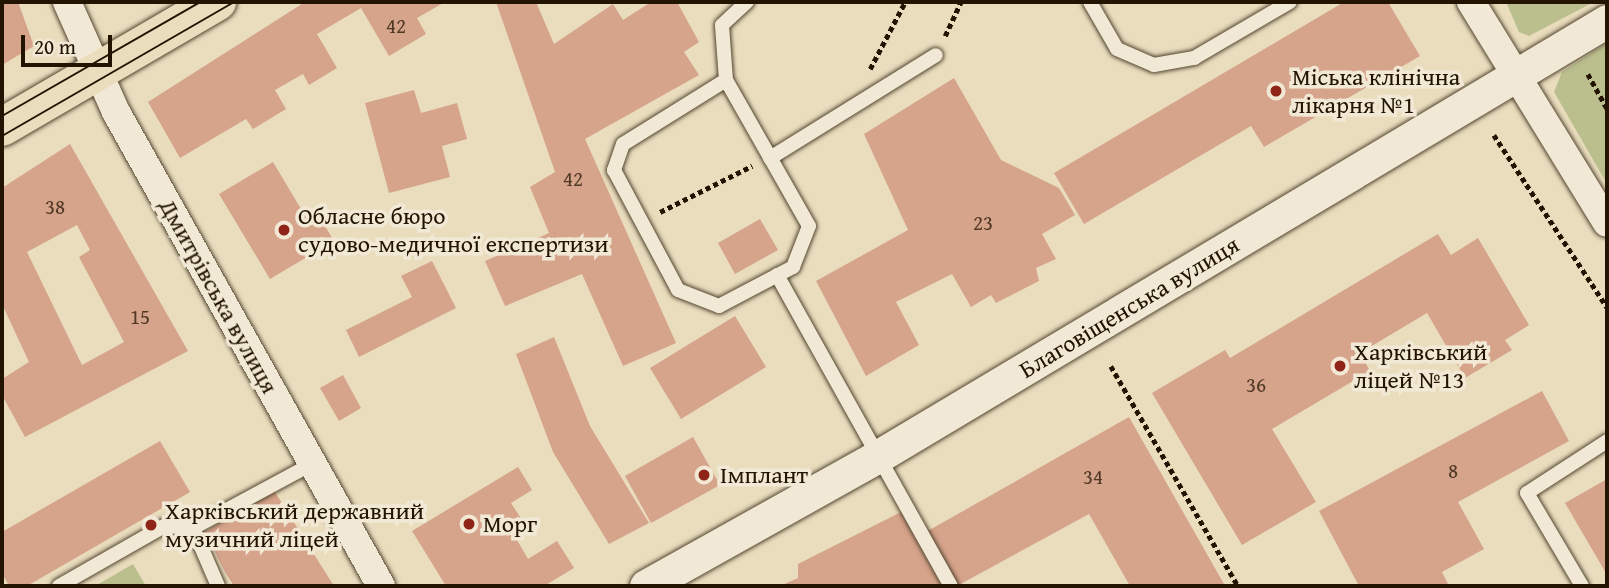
<!DOCTYPE html>
<html>
<head>
<meta charset="utf-8">
<style>
	body { margin:0 }
	#map { position:relative; width:1609px; height:588px; overflow:hidden; background:#e9ddbe; font-family:"Gentium Book Plus",serif }
	div>[style] { position:absolute }
	.green>* { inset:0; background:#bbbf8e }
	.building>* { inset:0; background:#d6a38b }
	.path>* { height:4.5px; margin-top:-2.25px; transform-origin:0; background:repeating-linear-gradient(90deg,#221401 0 5px,transparent 0 8.5px) }
	.roads { filter:drop-shadow(0 0 2px #544630) drop-shadow(0 0 2px #544630) }
	.service>* { height:14px; margin:-7px; padding:0 7px; transform-origin:7px; border-radius:7px; background:#f1e9d5 }
	.minor>* { height:28px; margin:-14px; padding:0 14px; transform-origin:14px; border-radius:14px; background:#f1e9d5 }
	.tertiary>* { height:33px; margin:-16.5px; padding:0 16.5px; transform-origin:16.5px; border-radius:16.5px; background:#f1e9d5 }
	.primary>* { height:38px; margin:-19px; padding:0 19px; transform-origin:19px; border-radius:19px; background:#e9ddbe }
	.tram>* { height:2px; margin:-1px; padding:0 1px; transform-origin:1px; border-radius:1px; background:#221401 }
	.dots>* { width:19px; height:19px; translate:-50% -50%; box-sizing:border-box; border:4px solid #f1e9d5; border-radius:50% }
	span { translate:-50% -50%; white-space:nowrap; text-align:center; line-height:1.15; -webkit-text-stroke:7px #f1e9d5; paint-order:stroke }
	.number-label { font-size:21px; color:#4f3824 }
	.number-label span { -webkit-text-stroke-width:0 }
	.poi-label { font-size:24px; color:#221401 }
	.left { translate:0 -50%; text-align:left }
	.street-label { font-size:24px; color:#221401 }
	.frame { position:absolute; inset:0; border:4px solid #221401; pointer-events:none }
	.scale { position:absolute; left:21px; top:35px; width:91px; height:32px; box-sizing:border-box; border:4px solid #221401; border-top:0; padding-left:9px; font-size:21px; line-height:24px; white-space:nowrap; color:#221401; -webkit-text-stroke:5px #f1e9d5; paint-order:stroke }
</style>
</head>
<body>
<div id="map">
	<div class="green">
		<i style="clip-path:polygon(1506px 2px,1594px 2px,1529px 36px,1519px 32px)"></i>
		<i style="clip-path:polygon(1607px 43px,1607px 184px,1554px 92px,1562px 72px)"></i>
		<i style="clip-path:polygon(133px 564px,146px 586px,95px 586px)"></i>
	</div>
	<div class="building">
		<i style="clip-path:polygon(2px 2px,18px 2px,34px 46px,2px 65px)"></i>
		<i style="clip-path:polygon(305px 2px,445px 2px,417px 18px,426px 34px,389px 56px,361px 8px,317px 34px,337px 68px,309px 85px,303px 74px,275px 90px,286px 109px,253px 129px,246px 119px,180px 158px,148px 102px)"></i>
		<i style="clip-path:polygon(496px 2px,536px 2px,554px 44px,613px 4px,623px 20px,651px 2px,677px 2px,699px 42px,684px 52px,699px 75px,585px 139px,676px 343px,623px 366px,582px 274px,505px 306px,485px 261px,549px 233px,530px 187px,555px 172px)"></i>
		<i style="clip-path:polygon(1344px 2px,1388px 2px,1420px 56px,1264px 147px,1251px 126px,1084px 224px,1054px 173px)"></i>
		<i style="clip-path:polygon(954px 78px,1001px 160px,1059px 188px,1075px 215px,1042px 234px,1056px 259px,1036px 268px,1039px 281px,996px 303px,991px 295px,971px 307px,952px 274px,896px 302px,919px 345px,866px 376px,816px 281px,908px 230px,864px 134px)"></i>
		<i style="clip-path:polygon(414px 90px,421px 113px,457px 103px,467px 139px,442px 146px,450px 177px,389px 193px,365px 103px)"></i>
		<i style="clip-path:polygon(evenodd,70px 144px,188px 351px,25px 437px,2px 395px,2px 379px,29px 362px,2px 304px,2px 188px,70px 144px,77px 225px,90px 250px,79px 257px,124px 342px,82px 365px,27px 252px,77px 225px)"></i>
		<i style="clip-path:polygon(273px 162px,307px 219px,317px 213px,334px 241px,270px 279px,219px 194px)"></i>
		<i style="clip-path:polygon(760px 219px,778px 250px,735px 274px,718px 243px)"></i>
		<i style="clip-path:polygon(1438px 234px,1451px 255px,1478px 238px,1529px 325px,1505px 340px,1512px 350px,1465px 378px,1427px 313px,1360px 353px,1370px 371px,1272px 429px,1316px 502px,1242px 545px,1152px 393px,1225px 350px,1230px 358px)"></i>
		<i style="clip-path:polygon(432px 261px,456px 308px,359px 357px,346px 330px,412px 297px,401px 276px)"></i>
		<i style="clip-path:polygon(735px 316px,766px 367px,681px 419px,650px 368px)"></i>
		<i style="clip-path:polygon(554px 337px,590px 426px,649px 523px,609px 544px,553px 452px,516px 354px)"></i>
		<i style="clip-path:polygon(343px 375px,361px 408px,339px 421px,320px 388px)"></i>
		<i style="clip-path:polygon(1542px 391px,1569px 441px,1458px 502px,1484px 549px,1442px 572px,1449px 586px,1359px 586px,1319px 511px)"></i>
		<i style="clip-path:polygon(1129px 417px,1224px 584px,1130px 586px,1089px 514px,957px 586px,926px 532px)"></i>
		<i style="clip-path:polygon(693px 437px,720px 485px,651px 523px,625px 476px)"></i>
		<i style="clip-path:polygon(160px 441px,190px 492px,27px 586px,9px 586px,2px 573px,2px 532px)"></i>
		<i style="clip-path:polygon(518px 467px,532px 490px,511px 503px,522px 520px,510px 528px,528px 559px,557px 541px,574px 568px,544px 586px,446px 586px,412px 531px)"></i>
		<i style="clip-path:polygon(1607px 479px,1607px 575px,1565px 503px)"></i>
		<i style="clip-path:polygon(273px 489px,334px 586px,234px 586px,225px 572px,205px 532px)"></i>
		<i style="clip-path:polygon(901px 512px,942px 586px,780px 586px,798px 578px,798px 564px)"></i>
	</div>
	<div class="path">
		<i style="left:945px;top:36px;width:38px;rotate:-65deg"></i>
		<i style="left:870px;top:69px;width:76px;rotate:-62.4deg"></i>
		<i style="left:1588px;top:74px;width:39px;rotate:61deg"></i>
		<i style="left:1494px;top:135px;width:206px;rotate:56.7deg"></i>
		<i style="left:660px;top:212px;width:103px;rotate:-26.6deg"></i>
		<i style="left:1111px;top:366px;width:254px;rotate:60deg"></i>
	</div>
	<div class="roads">
		<div class="service">
			<i style="left:1090px;top:2px;width:54px;rotate:60.1deg"></i>
			<i style="left:1117px;top:49px;width:40px;rotate:23.4deg"></i>
			<i style="left:1154px;top:65px;width:41px;rotate:-9.9deg"></i>
			<i style="left:1194px;top:58px;width:111px;rotate:-30.3deg"></i>
			<i style="left:726px;top:80px;width:121px;rotate:148.1deg"></i>
			<i style="left:623px;top:144px;width:28px;rotate:109deg"></i>
			<i style="left:614px;top:170px;width:136px;rotate:61.9deg"></i>
			<i style="left:678px;top:290px;width:44px;rotate:21.3deg"></i>
			<i style="left:719px;top:306px;width:84px;rotate:-27.8deg"></i>
			<i style="left:793px;top:267px;width:44px;rotate:-68.7deg"></i>
			<i style="left:809px;top:226px;width:168px;rotate:-119.6deg"></i>
			<i style="left:726px;top:80px;width:55px;rotate:-94.2deg"></i>
			<i style="left:722px;top:25px;width:34px;rotate:-43deg"></i>
			<i style="left:770px;top:158px;width:195px;rotate:-31.8deg"></i>
			<i style="left:777px;top:275px;width:356px;rotate:60.8deg"></i>
			<i style="left:193px;top:528px;width:63px;rotate:66.7deg"></i>
			<i style="left:59px;top:586px;width:121px;rotate:-29.7deg"></i>
			<i style="left:164px;top:526px;width:29px;rotate:4deg"></i>
			<i style="left:193px;top:528px;width:135px;rotate:-28.3deg"></i>
			<i style="left:1582px;top:586px;width:108px;rotate:-120.6deg"></i>
			<i style="left:1527px;top:493px;width:95px;rotate:-33deg"></i>
		</div>
		<div class="minor">
			<i style="left:67px;top:2px;width:120px;rotate:66deg"></i>
			<i style="left:116px;top:112px;width:543px;rotate:60.79deg"></i>
			<i style="left:1471px;top:2px;width:259px;rotate:58.4deg"></i>
		</div>
		<div class="tertiary">
			<i style="left:646px;top:586px;width:265px;rotate:-29.2deg"></i>
			<i style="left:877px;top:457px;width:850px;rotate:-30.85deg"></i>
		</div>
		<div class="primary">
			<i style="left:2px;top:127px;width:249px;rotate:-30.2deg"></i>
		</div>
	</div>
	<div class="tram">
		<i style="left:2px;top:116px;width:228px;rotate:-29.9deg"></i>
		<i style="left:2px;top:136px;width:268px;rotate:-30deg"></i>
	</div>
	<div class="dots">
		<i style="left:1276px;top:91px;background:#8f2418"></i>
		<i style="left:284px;top:230px;background:#8f2418"></i>
		<i style="left:1340px;top:366px;background:#8f2418"></i>
		<i style="left:704px;top:475px;background:#8f2418"></i>
		<i style="left:469px;top:524px;background:#8f2418"></i>
		<i style="left:151px;top:525px;background:#8f2418"></i>
	</div>
	<div class="number-label">
		<span style="left:396px;top:26px">42</span>
		<span style="left:573px;top:179px">42</span>
		<span style="left:55px;top:207px">38</span>
		<span style="left:983px;top:223px">23</span>
		<span style="left:140px;top:317px">15</span>
		<span style="left:1256px;top:385px">36</span>
		<span style="left:1453px;top:471px">8</span>
		<span style="left:1093px;top:477px">34</span>
	</div>
	<div class="poi-label">
		<span class="left" style="left:1292px;top:91px">Міська клінічна<br>лікарня №1</span>
		<span class="left" style="left:298px;top:230px">Обласне бюро<br>судово-медичної експертизи</span>
		<span class="left" style="left:1354px;top:366px">Харківський<br>ліцей №13</span>
		<span class="left" style="left:720px;top:475px">Імплант</span>
		<span class="left" style="left:165px;top:525px">Харківський державний<br>музичний ліцей</span>
		<span class="left" style="left:483px;top:524px">Морг</span>
	</div>
	<div class="street-label">
		<span style="left:219px;top:296px;rotate:61deg">Дмитрівська вулиця</span>
		<span style="left:1129px;top:307px;rotate:-31deg">Благовіщенська вулиця</span>
	</div>
	<div class="frame"></div>
	<div class="scale">20 m</div>
</div>
</body>
</html>
